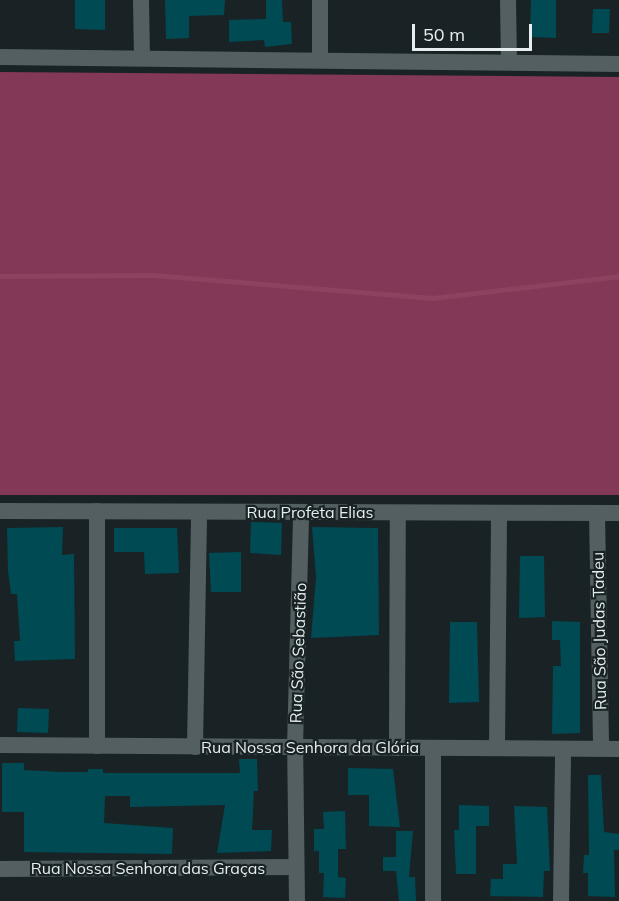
<!DOCTYPE html>
<html>
<head>
<meta charset="utf-8">
<style>
	body { margin:0 }
	#map { position:relative; width:619px; height:901px; overflow:hidden; background:#192325; font-family:Mulish,sans-serif }
	div>[style] { position:absolute }
	.forest>* { inset:0; background:#823856 }
	.stream>* { height:4.5px; margin:-2.25px; padding:0 2.25px; transform-origin:2.25px; border-radius:2.25px; background:#8d4260 }
	.building>* { inset:0; background:#004a54 }
	.minor>* { height:16px; margin:-8px; padding:0 8px; transform-origin:8px; border-radius:8px; background:#535f61 }
	span { translate:-50% -50%; white-space:nowrap; text-align:center; line-height:1.15; -webkit-text-stroke:4.5px #192325; paint-order:stroke }
	.street-label { font-size:16px; color:#e6edee }
	.scale { position:absolute; left:412px; top:24px; width:120px; height:27px; box-sizing:border-box; border:3px solid #e6edee; border-top:0; padding-left:8px; font-size:18px; line-height:21px; white-space:nowrap; color:#e6edee; -webkit-text-stroke:4px #192325; paint-order:stroke }
</style>
</head>
<body>
<div id="map">
	<div class="forest">
		<i style="clip-path:polygon(0 72px,619px 77px,619px 495px,0 495px)"></i>
	</div>
	<div class="stream">
		<i style="left:0;top:276px;width:154px;rotate:-0.4deg"></i>
		<i style="left:154px;top:275px;width:280px;rotate:4.7deg"></i>
		<i style="left:433px;top:298px;width:187px;rotate:-6.7deg"></i>
	</div>
	<div class="building">
		<i style="clip-path:polygon(75px 0,105px 0,105px 30px,75px 29px)"></i>
		<i style="clip-path:polygon(165px 0,225px 0,224px 15px,189px 16px,189px 38px,166px 39px)"></i>
		<i style="clip-path:polygon(266px 0,282px 0,283px 22px,291px 22px,292px 44px,265px 47px,264px 40px,229px 42px,229px 20px,266px 19px)"></i>
		<i style="clip-path:polygon(531px 0,556px 0,556px 38px,530px 37px)"></i>
		<i style="clip-path:polygon(593px 9px,610px 9px,609px 33px,592px 33px)"></i>
		<i style="clip-path:polygon(251px 522px,282px 523px,281px 555px,250px 553px)"></i>
		<i style="clip-path:polygon(63px 527px,62px 555px,74px 554px,75px 659px,15px 661px,14px 641px,20px 641px,17px 594px,11px 594px,8px 571px,7px 528px)"></i>
		<i style="clip-path:polygon(312px 527px,378px 528px,379px 635px,311px 638px,316px 577px)"></i>
		<i style="clip-path:polygon(114px 528px,177px 528px,179px 573px,145px 574px,144px 552px,114px 552px)"></i>
		<i style="clip-path:polygon(241px 552px,241px 592px,211px 592px,209px 553px)"></i>
		<i style="clip-path:polygon(520px 556px,544px 556px,545px 617px,519px 618px)"></i>
		<i style="clip-path:polygon(552px 621px,580px 622px,580px 733px,552px 734px,553px 666px,561px 666px,560px 640px,552px 640px)"></i>
		<i style="clip-path:polygon(450px 622px,477px 622px,479px 702px,449px 703px)"></i>
		<i style="clip-path:polygon(18px 708px,49px 709px,48px 733px,17px 732px)"></i>
		<i style="clip-path:polygon(239px 759px,257px 759px,258px 791px,254px 791px,252px 830px,272px 830px,271px 851px,217px 853px,225px 805px,130px 807px,130px 796px,105px 796px,104px 823px,173px 828px,172px 854px,24px 852px,24px 812px,2px 812px,2px 763px,24px 763px,24px 770px,61px 772px,88px 772px,88px 769px,103px 769px,103px 773px,240px 773px)"></i>
		<i style="clip-path:polygon(348px 768px,393px 769px,400px 827px,369px 826px,369px 795px,348px 795px)"></i>
		<i style="clip-path:polygon(588px 775px,601px 775px,604px 832px,619px 834px,619px 850px,614px 850px,615px 897px,588px 896px,588px 873px,583px 873px,584px 855px,589px 855px)"></i>
		<i style="clip-path:polygon(459px 805px,489px 806px,489px 826px,476px 826px,476px 874px,456px 874px,454px 830px,459px 830px)"></i>
		<i style="clip-path:polygon(514px 806px,547px 807px,550px 871px,544px 871px,543px 897px,490px 896px,491px 879px,503px 879px,503px 864px,517px 864px)"></i>
		<i style="clip-path:polygon(345px 811px,346px 849px,338px 849px,338px 877px,346px 878px,345px 898px,323px 897px,324px 873px,319px 873px,319px 851px,314px 851px,314px 829px,324px 829px,323px 812px)"></i>
		<i style="clip-path:polygon(396px 831px,413px 831px,409px 877px,415px 877px,416px 901px,399px 901px,396px 871px,383px 871px,383px 857px,396px 857px)"></i>
	</div>
	<div class="minor">
		<i style="left:141px;top:0;width:58px;rotate:89deg"></i>
		<i style="left:508px;top:0;width:62px;rotate:89.1deg"></i>
		<i style="left:0;top:57px;width:619px;rotate:0.65deg"></i>
		<i style="left:320px;top:60px;width:60px;rotate:-90deg"></i>
		<i style="left:0;top:511px;width:619px;rotate:0.19deg"></i>
		<i style="left:597px;top:513px;width:236px;rotate:89deg"></i>
		<i style="left:0;top:745px;width:619px;rotate:0.37deg"></i>
		<i style="left:97px;top:746px;width:235px;rotate:-90deg"></i>
		<i style="left:195px;top:747px;width:235px;rotate:-89deg"></i>
		<i style="left:397px;top:748px;width:235px;rotate:-89.8deg"></i>
		<i style="left:433px;top:748px;width:153px;rotate:90deg"></i>
		<i style="left:497px;top:748px;width:235px;rotate:-89.5deg"></i>
		<i style="left:0;top:869px;width:296px;rotate:-0.4deg"></i>
		<i style="left:297px;top:901px;width:154px;rotate:-90.7deg"></i>
		<i style="left:295px;top:747px;width:235px;rotate:-88.5deg"></i>
		<i style="left:561px;top:901px;width:152px;rotate:-89.2deg"></i>
	</div>
	<div class="street-label">
		<span style="left:310px;top:512px">Rua Profeta Elias</span>
		<span style="left:599px;top:631px;rotate:-91deg">Rua São Judas Tadeu</span>
		<span style="left:298px;top:653px;rotate:-88deg">Rua São Sebastião</span>
		<span style="left:310px;top:747px">Rua Nossa Senhora da Glória</span>
		<span style="left:148px;top:868px">Rua Nossa Senhora das Graças</span>
	</div>
	<div class="scale">50 m</div>
</div>
</body>
</html>
